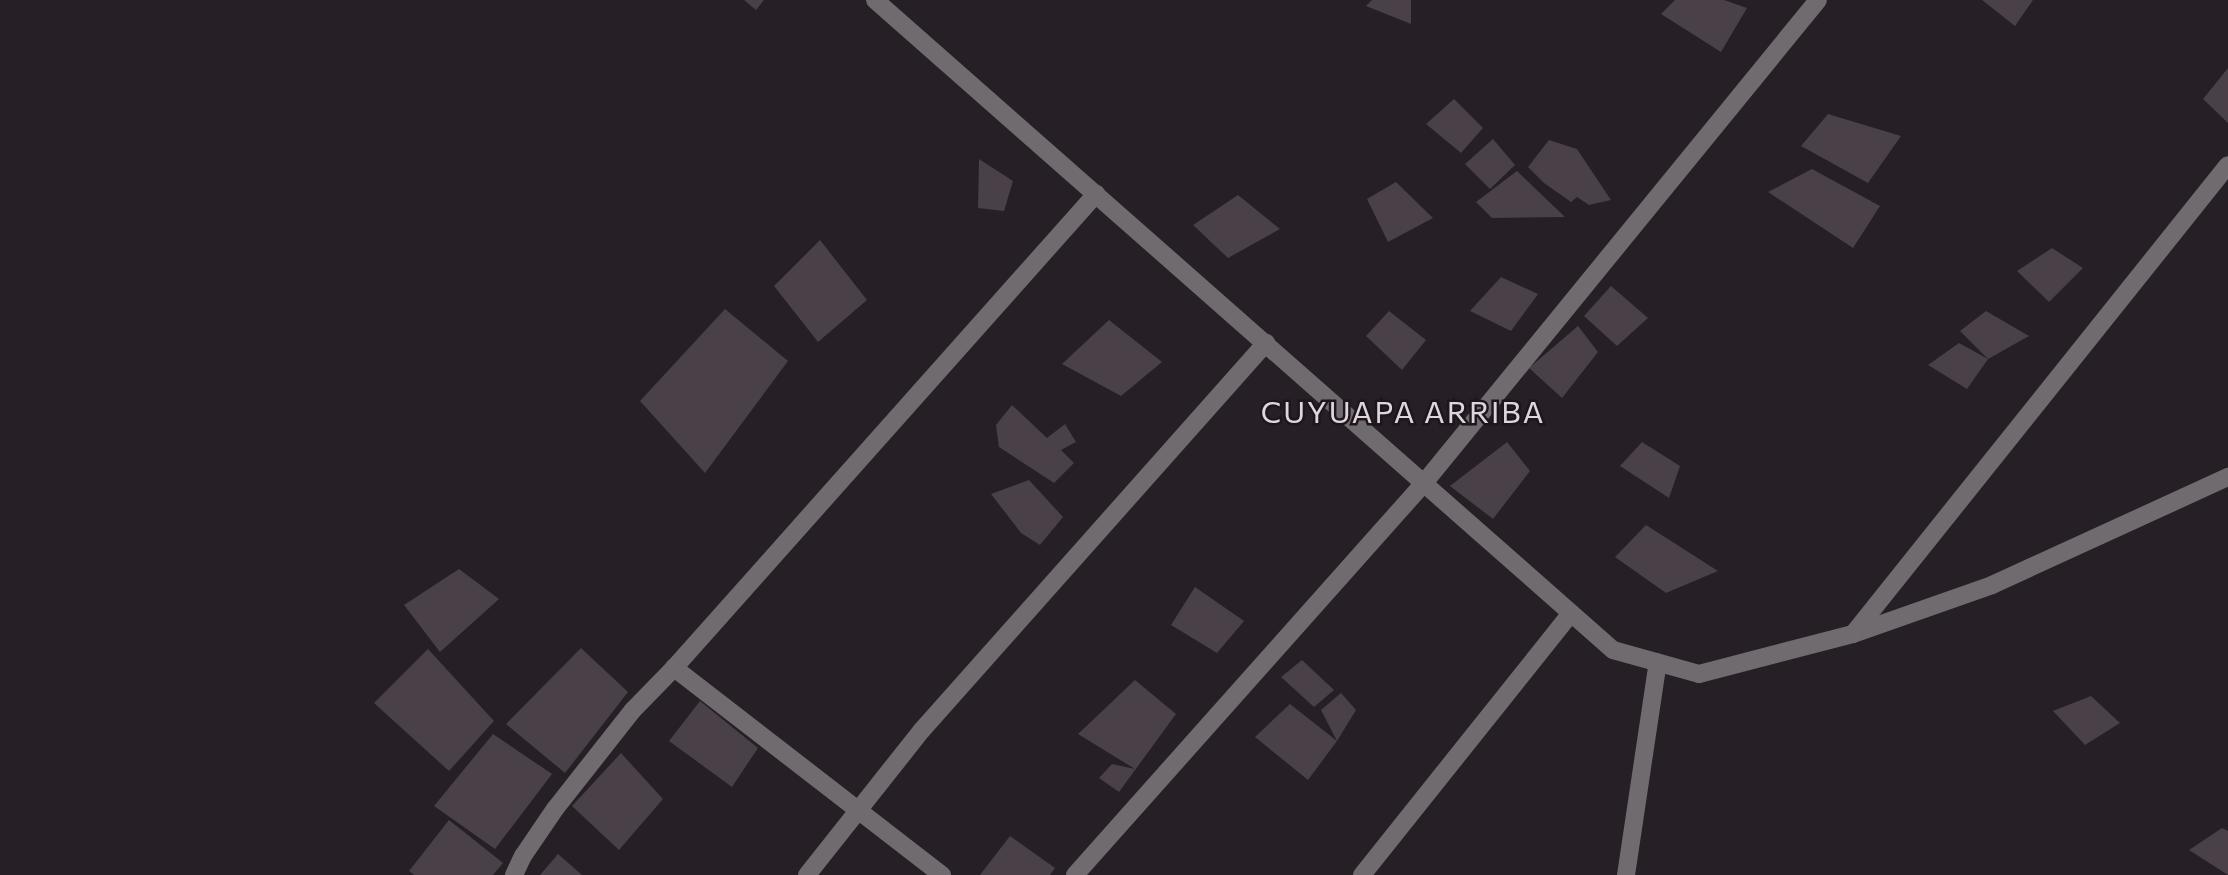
<!DOCTYPE html>
<html>
<head>
<meta charset="utf-8">
<style>
	body { margin:0 }
	#map { position:relative; width:2228px; height:875px; overflow:hidden; background:#261f26; font-family:Commissioner,sans-serif }
	div>[style] { position:absolute }
	.building>* { inset:0; background:#494048 }
	.minor>* { height:18px; margin:-9px; padding:0 9px; transform-origin:9px; border-radius:9px; background:#6f6b6e }
	span { translate:-50% -50%; white-space:nowrap; text-align:center; line-height:1.15; -webkit-text-stroke:5px #1d161c; paint-order:stroke }
	.quarter-label { font-size:30px; color:#e0d5df; letter-spacing:2px }
</style>
</head>
<body>
<div id="map">
	<div class="building">
		<i style="clip-path:polygon(744px 0,764px 0,756px 10px)"></i>
		<i style="clip-path:polygon(1372px 0,1411px 0,1411px 24px,1366px 6px)"></i>
		<i style="clip-path:polygon(1675px 0,1724px 0,1747px 8px,1721px 52px,1661px 14px)"></i>
		<i style="clip-path:polygon(1982px 0,2033px 0,2015px 26px)"></i>
		<i style="clip-path:polygon(2228px 68px,2228px 123px,2203px 99px)"></i>
		<i style="clip-path:polygon(1454px 99px,1483px 128px,1461px 153px,1426px 124px)"></i>
		<i style="clip-path:polygon(1828px 114px,1901px 136px,1868px 183px,1801px 146px)"></i>
		<i style="clip-path:polygon(1493px 139px,1515px 165px,1490px 189px,1465px 164px)"></i>
		<i style="clip-path:polygon(1549px 140px,1577px 149px,1611px 200px,1589px 205px,1577px 197px,1571px 202px,1544px 183px,1528px 167px)"></i>
		<i style="clip-path:polygon(979px 159px,1013px 181px,1004px 211px,978px 208px)"></i>
		<i style="clip-path:polygon(1812px 169px,1880px 206px,1853px 248px,1768px 192px)"></i>
		<i style="clip-path:polygon(1517px 171px,1565px 217px,1492px 218px,1476px 202px)"></i>
		<i style="clip-path:polygon(1396px 182px,1433px 218px,1388px 242px,1367px 199px)"></i>
		<i style="clip-path:polygon(1238px 195px,1280px 229px,1228px 258px,1193px 225px)"></i>
		<i style="clip-path:polygon(820px 240px,867px 300px,818px 342px,774px 286px)"></i>
		<i style="clip-path:polygon(2052px 248px,2083px 268px,2049px 302px,2017px 271px)"></i>
		<i style="clip-path:polygon(1501px 277px,1538px 294px,1511px 331px,1470px 311px)"></i>
		<i style="clip-path:polygon(1611px 286px,1648px 318px,1617px 346px,1584px 316px)"></i>
		<i style="clip-path:polygon(725px 309px,788px 361px,705px 473px,640px 401px)"></i>
		<i style="clip-path:polygon(1389px 311px,1426px 340px,1402px 370px,1366px 336px)"></i>
		<i style="clip-path:polygon(1986px 311px,2029px 336px,1988px 359px,1960px 331px)"></i>
		<i style="clip-path:polygon(1109px 320px,1162px 362px,1121px 396px,1062px 364px)"></i>
		<i style="clip-path:polygon(1578px 326px,1598px 352px,1562px 398px,1529px 368px)"></i>
		<i style="clip-path:polygon(1959px 343px,1988px 359px,1967px 389px,1928px 365px)"></i>
		<i style="clip-path:polygon(1012px 405px,1047px 438px,1065px 424px,1076px 442px,1061px 450px,1074px 463px,1054px 483px,999px 447px,996px 425px)"></i>
		<i style="clip-path:polygon(1507px 442px,1530px 471px,1493px 519px,1450px 486px)"></i>
		<i style="clip-path:polygon(1642px 442px,1680px 466px,1669px 498px,1620px 466px)"></i>
		<i style="clip-path:polygon(1029px 480px,1063px 517px,1040px 545px,1021px 533px,991px 494px)"></i>
		<i style="clip-path:polygon(1646px 525px,1718px 571px,1666px 593px,1615px 557px)"></i>
		<i style="clip-path:polygon(459px 569px,499px 599px,440px 652px,404px 605px)"></i>
		<i style="clip-path:polygon(1195px 587px,1244px 621px,1217px 653px,1171px 625px)"></i>
		<i style="clip-path:polygon(581px 648px,628px 692px,565px 773px,506px 724px)"></i>
		<i style="clip-path:polygon(428px 649px,494px 721px,449px 771px,374px 703px)"></i>
		<i style="clip-path:polygon(1302px 660px,1334px 690px,1314px 707px,1281px 677px)"></i>
		<i style="clip-path:polygon(1135px 680px,1176px 714px,1119px 792px,1099px 778px,1112px 764px,1135px 769px,1078px 734px)"></i>
		<i style="clip-path:polygon(1341px 693px,1356px 710px,1337px 741px,1321px 710px)"></i>
		<i style="clip-path:polygon(2091px 696px,2120px 723px,2085px 745px,2053px 711px)"></i>
		<i style="clip-path:polygon(700px 701px,758px 748px,732px 787px,669px 741px)"></i>
		<i style="clip-path:polygon(1290px 704px,1337px 741px,1308px 780px,1255px 737px)"></i>
		<i style="clip-path:polygon(493px 734px,552px 774px,495px 849px,434px 806px)"></i>
		<i style="clip-path:polygon(621px 753px,663px 799px,619px 850px,572px 806px)"></i>
		<i style="clip-path:polygon(449px 820px,503px 863px,493px 875px,414px 875px,409px 871px)"></i>
		<i style="clip-path:polygon(2222px 828px,2228px 831px,2228px 875px,2189px 850px)"></i>
		<i style="clip-path:polygon(1010px 836px,1055px 868px,1050px 875px,980px 875px)"></i>
		<i style="clip-path:polygon(558px 854px,582px 875px,540px 875px)"></i>
	</div>
	<div class="minor">
		<i style="left:875px;top:0;width:983px;rotate:41.37deg"></i>
		<i style="left:1613px;top:650px;width:89px;rotate:15.6deg"></i>
		<i style="left:1699px;top:674px;width:159px;rotate:-14.6deg"></i>
		<i style="left:1853px;top:634px;width:147px;rotate:-19.4deg"></i>
		<i style="left:1992px;top:585px;width:260px;rotate:-24.6deg"></i>
		<i style="left:1853px;top:634px;width:600px;rotate:-51.36deg"></i>
		<i style="left:514px;top:875px;width:21px;rotate:-65deg"></i>
		<i style="left:523px;top:856px;width:57px;rotate:-55.8deg"></i>
		<i style="left:555px;top:809px;width:126px;rotate:-51.8deg"></i>
		<i style="left:633px;top:710px;width:59px;rotate:-45.7deg"></i>
		<i style="left:807px;top:875px;width:185px;rotate:-51.6deg"></i>
		<i style="left:922px;top:730px;width:518px;rotate:-48.37deg"></i>
		<i style="left:942px;top:875px;width:339px;rotate:-142.3deg"></i>
		<i style="left:674px;top:668px;width:635px;rotate:-48.32deg"></i>
		<i style="left:1075px;top:875px;width:525px;rotate:-48.32deg"></i>
		<i style="left:1424px;top:483px;width:623px;rotate:-50.79deg"></i>
		<i style="left:1362px;top:875px;width:335px;rotate:-51.4deg"></i>
		<i style="left:1626px;top:875px;width:215px;rotate:-81.5deg"></i>
	</div>
	<div class="quarter-label">
		<span style="left:1403px;top:411px">CUYUAPA ARRIBA</span>
	</div>
</div>
</body>
</html>
